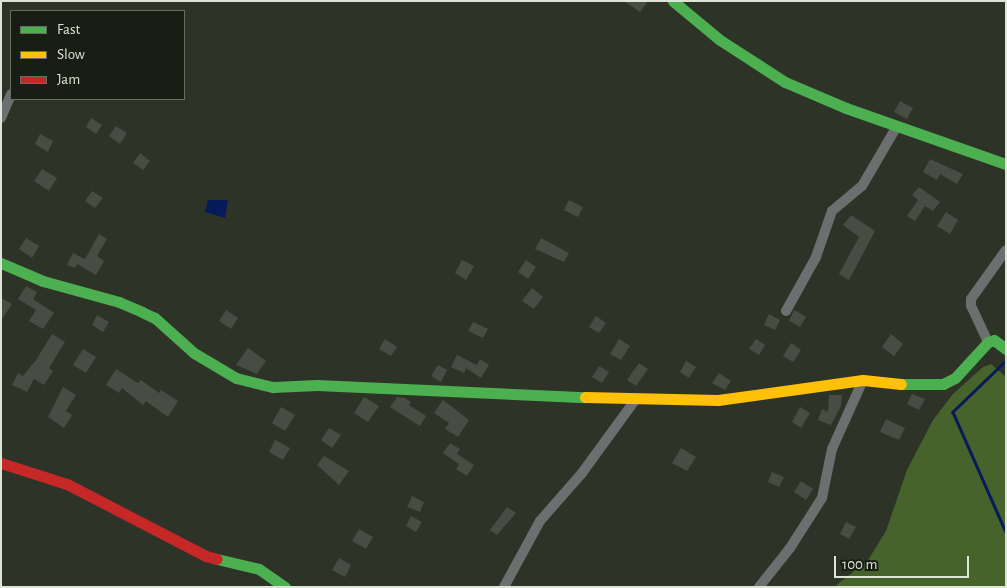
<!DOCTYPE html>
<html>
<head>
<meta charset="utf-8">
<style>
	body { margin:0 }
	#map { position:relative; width:1007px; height:588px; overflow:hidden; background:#2d3327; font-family:"Alegreya Sans",sans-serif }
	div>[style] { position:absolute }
	.green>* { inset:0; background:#45632a }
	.water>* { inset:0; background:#071a59 }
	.stream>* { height:2.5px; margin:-1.25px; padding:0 1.25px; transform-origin:1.25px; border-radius:1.25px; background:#071a59 }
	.building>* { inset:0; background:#474d42 }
	.street>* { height:10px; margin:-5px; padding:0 5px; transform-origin:5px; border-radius:5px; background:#6c6e70 }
	.fast>* { height:11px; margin:-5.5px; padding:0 5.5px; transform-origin:5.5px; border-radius:5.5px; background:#4caf50 }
	.slow>* { height:11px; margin:-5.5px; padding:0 5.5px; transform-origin:5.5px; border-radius:5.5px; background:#ffc107 }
	.jam>* { height:11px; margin:-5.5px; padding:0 5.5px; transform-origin:5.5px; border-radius:5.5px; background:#c62828 }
	span { translate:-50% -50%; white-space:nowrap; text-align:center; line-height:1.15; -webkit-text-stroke:5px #181e13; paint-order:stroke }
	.frame { position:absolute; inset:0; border:2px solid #dce5d6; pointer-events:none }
	.legend { position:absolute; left:10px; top:10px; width:175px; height:90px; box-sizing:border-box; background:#181e13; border:1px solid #666e61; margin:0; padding:6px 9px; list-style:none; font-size:15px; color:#dce5d6 }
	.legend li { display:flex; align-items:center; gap:10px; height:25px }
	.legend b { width:25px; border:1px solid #666e61 }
	.scale { position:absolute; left:834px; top:556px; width:135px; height:22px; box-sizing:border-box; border:2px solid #dce5d6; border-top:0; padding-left:6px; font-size:15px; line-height:18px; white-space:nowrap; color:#dce5d6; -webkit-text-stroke:4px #181e13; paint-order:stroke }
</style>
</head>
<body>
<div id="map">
	<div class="green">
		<i style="clip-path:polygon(991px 364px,1006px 377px,1006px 587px,834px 587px,868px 560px,886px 531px,907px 470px,933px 420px,953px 394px,983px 367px)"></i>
	</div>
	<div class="water">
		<i style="clip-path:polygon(208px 200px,228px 200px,225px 218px,205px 212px)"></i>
	</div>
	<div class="stream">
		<i style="left:1006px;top:361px;width:74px;rotate:136.1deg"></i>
		<i style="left:953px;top:412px;width:131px;rotate:66.2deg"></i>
	</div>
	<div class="building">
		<i style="clip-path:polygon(624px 1px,648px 1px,640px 12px)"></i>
		<i style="clip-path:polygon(900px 101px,913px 108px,907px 119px,894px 112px)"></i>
		<i style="clip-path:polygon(91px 118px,102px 125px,96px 134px,86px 127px)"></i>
		<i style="clip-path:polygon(116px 126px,127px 133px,120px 144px,109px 136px)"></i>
		<i style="clip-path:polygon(40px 134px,53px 141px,48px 152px,35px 144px)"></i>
		<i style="clip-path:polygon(140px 153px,150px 161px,143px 170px,133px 163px)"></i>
		<i style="clip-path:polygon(930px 159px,963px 174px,957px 184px,940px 174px,937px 180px,923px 172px)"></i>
		<i style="clip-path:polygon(42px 169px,57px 178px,49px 191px,34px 181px)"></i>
		<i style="clip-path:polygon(919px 187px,940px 202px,933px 211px,925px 206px,915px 221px,907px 216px,918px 200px,912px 195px)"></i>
		<i style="clip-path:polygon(92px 191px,103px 198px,95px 208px,85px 201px)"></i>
		<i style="clip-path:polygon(569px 200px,583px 207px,578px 217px,564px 210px)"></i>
		<i style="clip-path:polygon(946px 212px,958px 220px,950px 234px,937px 226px)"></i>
		<i style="clip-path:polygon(851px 215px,875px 231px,849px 280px,839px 274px,859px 237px,843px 225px)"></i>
		<i style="clip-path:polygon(99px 234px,107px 239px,97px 256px,104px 261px,96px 275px,77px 264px,75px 268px,67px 265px,73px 253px,85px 259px)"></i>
		<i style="clip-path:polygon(26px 238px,39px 246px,32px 258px,19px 249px)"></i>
		<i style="clip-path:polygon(541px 238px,569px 253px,564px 262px,535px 249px)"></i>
		<i style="clip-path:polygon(462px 260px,474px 266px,466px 280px,455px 273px)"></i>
		<i style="clip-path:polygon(526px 260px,536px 267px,528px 279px,518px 272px)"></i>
		<i style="clip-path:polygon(26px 286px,37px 292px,33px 299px,54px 313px,43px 329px,29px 321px,36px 310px,18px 299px)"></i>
		<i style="clip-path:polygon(532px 288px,543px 297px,534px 309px,522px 301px)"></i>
		<i style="clip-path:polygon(1px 298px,12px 304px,1px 321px)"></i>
		<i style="clip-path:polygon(226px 310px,238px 318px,231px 329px,219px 321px)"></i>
		<i style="clip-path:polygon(794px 310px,806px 317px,800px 327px,789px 321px)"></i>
		<i style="clip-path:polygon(769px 314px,780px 320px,775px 330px,764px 325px)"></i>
		<i style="clip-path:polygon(97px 315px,109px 322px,103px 332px,92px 325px)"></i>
		<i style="clip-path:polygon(596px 316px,606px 323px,599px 333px,589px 327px)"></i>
		<i style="clip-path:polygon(473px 322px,488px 329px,483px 338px,468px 331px)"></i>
		<i style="clip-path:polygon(52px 334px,65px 342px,49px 368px,53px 371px,44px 385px,34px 379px,27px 392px,12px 385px,18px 373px,23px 376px,36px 360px)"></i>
		<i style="clip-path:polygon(891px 334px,903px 344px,894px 356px,882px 347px)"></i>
		<i style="clip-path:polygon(385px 339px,397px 347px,391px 356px,379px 349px)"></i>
		<i style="clip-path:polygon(619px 339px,630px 346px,621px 360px,610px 354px)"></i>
		<i style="clip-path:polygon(756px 339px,765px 345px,759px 355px,749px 349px)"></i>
		<i style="clip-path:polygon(791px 343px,801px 350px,793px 362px,783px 356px)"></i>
		<i style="clip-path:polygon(248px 348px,266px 361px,257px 374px,236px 365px)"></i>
		<i style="clip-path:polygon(83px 349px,96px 357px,86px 373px,73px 365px)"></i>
		<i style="clip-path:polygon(457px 355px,477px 365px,480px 359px,489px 365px,481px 378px,466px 368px,464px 373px,451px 367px)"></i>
		<i style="clip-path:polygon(686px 361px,696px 367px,689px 378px,680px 372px)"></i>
		<i style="clip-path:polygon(639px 363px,648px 369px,636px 386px,627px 380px)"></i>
		<i style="clip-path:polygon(438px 365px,447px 370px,441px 382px,431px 376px)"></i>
		<i style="clip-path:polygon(599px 366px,609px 372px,602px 383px,592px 377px)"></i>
		<i style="clip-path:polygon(116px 369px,138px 383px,141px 380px,159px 393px,161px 390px,178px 401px,168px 417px,146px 401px,143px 405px,122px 388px,119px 393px,106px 385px)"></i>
		<i style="clip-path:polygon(719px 373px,731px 381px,725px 390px,712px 383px)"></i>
		<i style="clip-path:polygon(63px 387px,76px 395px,66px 411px,72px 415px,64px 428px,48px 417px)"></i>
		<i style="clip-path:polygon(912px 394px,925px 399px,919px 410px,907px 404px)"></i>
		<i style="clip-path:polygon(829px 395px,842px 395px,841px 406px,831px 425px,818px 420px,822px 409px,828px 412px)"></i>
		<i style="clip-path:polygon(364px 397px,379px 406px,368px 422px,354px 413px)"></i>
		<i style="clip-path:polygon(397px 397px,405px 398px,411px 402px,409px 405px,426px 416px,420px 426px,390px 407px)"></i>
		<i style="clip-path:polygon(443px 400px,469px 420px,458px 437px,445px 429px,449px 423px,434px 413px)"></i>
		<i style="clip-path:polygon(281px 407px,295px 415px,285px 431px,272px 423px)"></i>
		<i style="clip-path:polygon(800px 407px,810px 413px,801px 428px,792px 422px)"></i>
		<i style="clip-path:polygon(886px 419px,905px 428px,899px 440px,880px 432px)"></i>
		<i style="clip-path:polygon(329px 428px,341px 435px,332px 448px,321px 440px)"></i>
		<i style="clip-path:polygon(275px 440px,290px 448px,283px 460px,269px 452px)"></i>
		<i style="clip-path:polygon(450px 443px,460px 449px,457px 454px,474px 465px,467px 476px,456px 469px,459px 464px,443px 453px)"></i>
		<i style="clip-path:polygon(681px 448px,696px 457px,687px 471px,672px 463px)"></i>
		<i style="clip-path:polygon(324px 456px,349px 471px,339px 485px,317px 465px)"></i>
		<i style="clip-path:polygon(772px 472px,784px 477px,779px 487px,768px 482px)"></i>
		<i style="clip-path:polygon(801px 481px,813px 489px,806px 500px,794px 492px)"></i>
		<i style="clip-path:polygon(412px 496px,424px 502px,420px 512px,407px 507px)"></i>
		<i style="clip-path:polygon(507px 507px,516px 513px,497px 535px,490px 530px)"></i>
		<i style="clip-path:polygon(411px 516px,422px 522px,416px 532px,406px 526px)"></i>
		<i style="clip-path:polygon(846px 522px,856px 527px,849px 539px,840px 534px)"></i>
		<i style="clip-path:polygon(359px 529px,373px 537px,366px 549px,352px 541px)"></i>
		<i style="clip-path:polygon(339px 558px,351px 565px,345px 577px,332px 570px)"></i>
	</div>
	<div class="street">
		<i style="left:1px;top:118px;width:26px;rotate:-67deg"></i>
		<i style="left:786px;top:311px;width:62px;rotate:-60.9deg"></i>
		<i style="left:816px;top:257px;width:49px;rotate:-70.8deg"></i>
		<i style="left:832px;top:211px;width:39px;rotate:-40deg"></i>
		<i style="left:862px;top:186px;width:69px;rotate:-59.7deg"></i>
		<i style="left:988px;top:342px;width:40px;rotate:-115deg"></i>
		<i style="left:971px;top:306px;width:7px;rotate:-90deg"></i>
		<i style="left:971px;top:299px;width:60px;rotate:-54.5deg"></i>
		<i style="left:504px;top:587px;width:75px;rotate:-61.4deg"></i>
		<i style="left:540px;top:521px;width:64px;rotate:-48.8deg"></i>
		<i style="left:582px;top:473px;width:92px;rotate:-53.9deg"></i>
		<i style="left:759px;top:587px;width:50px;rotate:-51.5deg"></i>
		<i style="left:790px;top:548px;width:59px;rotate:-57.4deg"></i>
		<i style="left:822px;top:498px;width:50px;rotate:-78.5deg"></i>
		<i style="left:832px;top:449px;width:76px;rotate:-65.8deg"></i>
	</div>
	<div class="fast">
		<i style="left:673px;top:1px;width:61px;rotate:39.7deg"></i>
		<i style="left:720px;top:40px;width:77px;rotate:32.9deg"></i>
		<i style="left:785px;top:82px;width:66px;rotate:23.1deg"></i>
		<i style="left:846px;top:108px;width:170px;rotate:19.3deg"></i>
		<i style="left:1px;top:263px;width:46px;rotate:23.2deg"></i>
		<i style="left:43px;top:281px;width:79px;rotate:15.4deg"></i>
		<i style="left:119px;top:302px;width:25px;rotate:23deg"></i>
		<i style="left:142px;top:312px;width:14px;rotate:25deg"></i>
		<i style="left:155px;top:318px;width:52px;rotate:41.9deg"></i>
		<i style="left:194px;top:353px;width:49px;rotate:30.8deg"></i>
		<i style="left:236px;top:378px;width:38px;rotate:14deg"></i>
		<i style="left:273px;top:387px;width:44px;rotate:-2.6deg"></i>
		<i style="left:317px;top:385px;width:268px;rotate:2.6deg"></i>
		<i style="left:901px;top:384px;width:42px"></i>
		<i style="left:943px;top:384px;width:13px;rotate:-27deg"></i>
		<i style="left:955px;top:378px;width:49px;rotate:-47.5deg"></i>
		<i style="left:988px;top:342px;width:6px;rotate:-18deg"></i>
		<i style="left:994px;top:340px;width:15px;rotate:37deg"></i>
		<i style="left:217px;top:559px;width:43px;rotate:13.4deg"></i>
		<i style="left:259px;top:569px;width:32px;rotate:35deg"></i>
	</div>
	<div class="slow">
		<i style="left:585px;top:397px;width:133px;rotate:1.3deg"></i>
		<i style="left:718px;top:400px;width:146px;rotate:-7.9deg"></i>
		<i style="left:863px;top:380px;width:38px;rotate:6deg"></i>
	</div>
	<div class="jam">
		<i style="left:1px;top:463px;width:69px;rotate:17.7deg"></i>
		<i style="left:67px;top:484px;width:157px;rotate:27.4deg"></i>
		<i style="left:206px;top:556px;width:11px;rotate:15deg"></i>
	</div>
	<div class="frame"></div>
	<ul class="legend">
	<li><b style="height:6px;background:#4caf50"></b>Fast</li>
	<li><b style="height:6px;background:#ffc107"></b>Slow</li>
	<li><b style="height:6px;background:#c62828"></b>Jam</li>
	</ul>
	<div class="scale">100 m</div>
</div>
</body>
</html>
